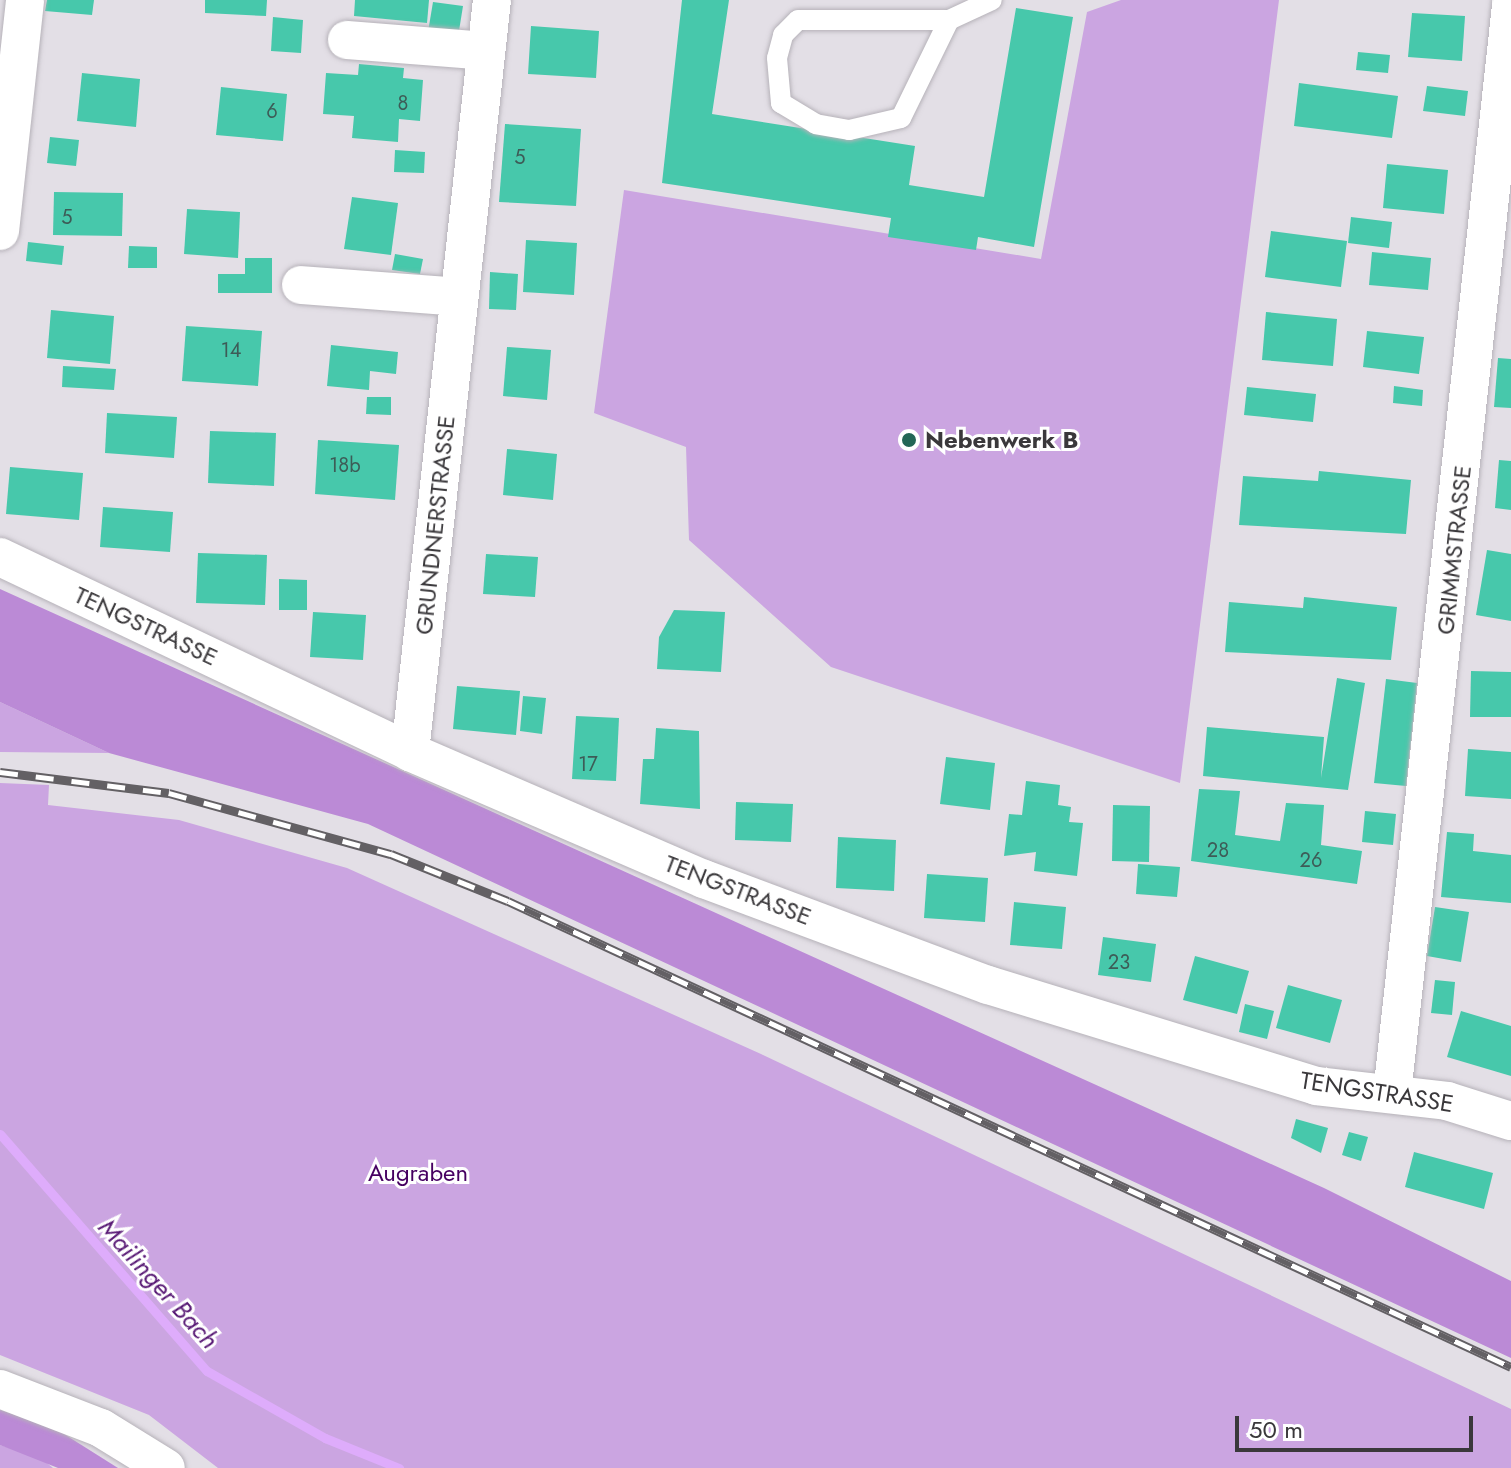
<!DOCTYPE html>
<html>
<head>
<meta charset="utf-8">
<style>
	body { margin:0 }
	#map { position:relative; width:1511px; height:1468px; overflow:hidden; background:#e3dfe6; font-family:Jost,sans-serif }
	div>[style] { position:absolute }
	.green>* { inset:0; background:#cba5e1 }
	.forest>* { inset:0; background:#bb8ad6 }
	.stream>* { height:9px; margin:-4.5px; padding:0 4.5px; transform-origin:4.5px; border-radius:4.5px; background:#deacfb }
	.building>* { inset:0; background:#47c8ab }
	.roads { filter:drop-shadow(0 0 2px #b6b2b9) drop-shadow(0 0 2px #b6b2b9) }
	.lane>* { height:20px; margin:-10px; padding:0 10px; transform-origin:10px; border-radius:10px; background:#fff }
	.street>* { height:38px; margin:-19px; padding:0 19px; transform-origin:19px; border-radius:19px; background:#fff }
	.rail>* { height:9px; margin-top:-4.5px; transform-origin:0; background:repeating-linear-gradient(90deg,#fff 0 18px,#636064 0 36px); box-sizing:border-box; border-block:2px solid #636064 }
	.dots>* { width:22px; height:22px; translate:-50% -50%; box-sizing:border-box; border:4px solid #fff; border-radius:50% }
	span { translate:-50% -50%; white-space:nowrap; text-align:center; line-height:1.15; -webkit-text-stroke:6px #fff; paint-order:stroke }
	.number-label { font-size:20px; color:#3d5c57 }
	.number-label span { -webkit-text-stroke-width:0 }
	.poi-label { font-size:24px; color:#3a383b; font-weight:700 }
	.left { translate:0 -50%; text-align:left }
	.street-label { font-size:24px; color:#3a383b }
	.park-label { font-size:24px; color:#460061 }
	.water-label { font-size:26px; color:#581975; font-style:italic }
	.scale { position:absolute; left:1235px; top:1416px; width:238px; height:36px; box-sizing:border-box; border:4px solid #3a383b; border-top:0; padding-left:10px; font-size:24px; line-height:28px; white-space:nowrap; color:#3a383b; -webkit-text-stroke:6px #fff; paint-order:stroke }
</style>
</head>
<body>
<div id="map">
	<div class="green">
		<i style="clip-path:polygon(1121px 0,1279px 0,1180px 783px,831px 667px,689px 540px,686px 447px,594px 413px,624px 190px,1041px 259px,1087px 12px)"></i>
		<i style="clip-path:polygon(0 702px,109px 753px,0 752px)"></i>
		<i style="clip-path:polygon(0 783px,49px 785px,48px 805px,179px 820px,347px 868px,761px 1054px,1511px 1409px,1511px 1468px,218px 1468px,149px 1415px,0 1355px)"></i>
		<i style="clip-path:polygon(0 1445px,41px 1458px,53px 1468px,0 1468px)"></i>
	</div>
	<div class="forest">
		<i style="clip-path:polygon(0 589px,1324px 1188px,1511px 1281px,1511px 1358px,368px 824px,109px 753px,0 702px)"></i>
		<i style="clip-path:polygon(0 1410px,53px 1427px,118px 1468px,58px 1468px,0 1445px)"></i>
	</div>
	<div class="stream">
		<i style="left:0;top:1134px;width:315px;rotate:48.9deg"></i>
		<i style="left:207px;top:1371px;width:136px;rotate:29.6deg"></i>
		<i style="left:325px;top:1438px;width:80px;rotate:22.1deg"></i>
	</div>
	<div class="building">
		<i style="clip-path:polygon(47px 0,94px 0,92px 15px,45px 11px)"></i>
		<i style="clip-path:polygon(205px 0,267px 0,266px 16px,205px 13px)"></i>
		<i style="clip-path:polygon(355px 0,429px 0,427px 23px,354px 16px)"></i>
		<i style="clip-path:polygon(682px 0,729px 0,712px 114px,915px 146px,909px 185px,984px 197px,1016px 8px,1073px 17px,1034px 247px,978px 237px,976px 250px,888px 237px,891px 218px,662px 183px)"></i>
		<i style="clip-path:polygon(433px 2px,463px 6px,458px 37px,428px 32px)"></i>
		<i style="clip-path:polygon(1412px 13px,1465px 16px,1462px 61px,1408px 57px)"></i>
		<i style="clip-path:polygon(273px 17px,303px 20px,301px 53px,271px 51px)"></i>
		<i style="clip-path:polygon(531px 26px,599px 31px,596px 78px,528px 74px)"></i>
		<i style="clip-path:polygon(1358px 52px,1390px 55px,1388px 73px,1356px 70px)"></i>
		<i style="clip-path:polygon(359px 64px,404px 68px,403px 78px,423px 80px,420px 121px,399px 119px,398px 142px,352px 138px,354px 116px,323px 114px,326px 73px,358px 75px)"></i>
		<i style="clip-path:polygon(82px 73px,140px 79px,136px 127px,77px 121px)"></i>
		<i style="clip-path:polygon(1299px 83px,1398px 96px,1392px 138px,1294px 126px)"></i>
		<i style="clip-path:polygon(1427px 86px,1468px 91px,1465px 116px,1423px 111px)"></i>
		<i style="clip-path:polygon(221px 87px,287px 94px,283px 141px,216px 135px)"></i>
		<i style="clip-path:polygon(505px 124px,581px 129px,576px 206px,499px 202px)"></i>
		<i style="clip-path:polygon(50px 137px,79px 140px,76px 166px,47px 163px)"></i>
		<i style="clip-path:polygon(395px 150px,425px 152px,424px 173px,394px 172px)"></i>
		<i style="clip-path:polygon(1387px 164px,1448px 170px,1444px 214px,1383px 208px)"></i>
		<i style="clip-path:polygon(54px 192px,123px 193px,122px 236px,53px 235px)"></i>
		<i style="clip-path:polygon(352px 197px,398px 203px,391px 255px,344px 249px)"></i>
		<i style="clip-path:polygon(187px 209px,240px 212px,238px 258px,184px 254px)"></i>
		<i style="clip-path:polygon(1351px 217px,1392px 222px,1389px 248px,1348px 243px)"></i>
		<i style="clip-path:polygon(1271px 231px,1347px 241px,1341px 287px,1265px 277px)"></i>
		<i style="clip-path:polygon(526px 240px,577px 243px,574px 295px,523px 292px)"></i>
		<i style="clip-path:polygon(28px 242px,64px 246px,62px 265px,26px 261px)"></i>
		<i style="clip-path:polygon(129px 246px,157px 247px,157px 268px,128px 268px)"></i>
		<i style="clip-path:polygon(1372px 252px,1431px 258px,1428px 290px,1369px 285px)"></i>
		<i style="clip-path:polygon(395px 254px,423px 259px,420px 274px,392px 270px)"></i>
		<i style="clip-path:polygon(245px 258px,272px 258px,272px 293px,218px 293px,218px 274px,245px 274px)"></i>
		<i style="clip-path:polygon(490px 272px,518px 274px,516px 310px,489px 309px)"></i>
		<i style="clip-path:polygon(51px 310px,114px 316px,110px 364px,47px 358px)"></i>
		<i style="clip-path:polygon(1266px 312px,1337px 319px,1333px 366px,1262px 360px)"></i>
		<i style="clip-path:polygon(186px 326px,262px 331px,258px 386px,182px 381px)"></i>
		<i style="clip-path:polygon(1367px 331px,1424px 337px,1419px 374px,1363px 367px)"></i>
		<i style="clip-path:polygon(331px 345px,398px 352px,396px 374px,370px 371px,369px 390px,327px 386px)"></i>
		<i style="clip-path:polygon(507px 347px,551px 350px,547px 400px,503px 396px)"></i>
		<i style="clip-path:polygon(1498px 358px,1511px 359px,1511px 408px,1494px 407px)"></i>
		<i style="clip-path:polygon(63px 366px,116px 369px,114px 390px,62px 387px)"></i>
		<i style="clip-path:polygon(1394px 386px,1423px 390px,1422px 406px,1393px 403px)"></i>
		<i style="clip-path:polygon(1247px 387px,1316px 394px,1313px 422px,1244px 415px)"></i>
		<i style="clip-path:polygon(367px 397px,391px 397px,391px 415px,366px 414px)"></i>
		<i style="clip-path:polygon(107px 413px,177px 417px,174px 458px,105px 453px)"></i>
		<i style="clip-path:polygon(210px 431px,276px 433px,274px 486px,208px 483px)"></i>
		<i style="clip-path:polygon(318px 440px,399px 445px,395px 500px,315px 494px)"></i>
		<i style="clip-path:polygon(507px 449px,557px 454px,553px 500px,503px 495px)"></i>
		<i style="clip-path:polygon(1499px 460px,1511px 461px,1511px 510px,1495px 508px)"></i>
		<i style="clip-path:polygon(10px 467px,83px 473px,79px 520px,6px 514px)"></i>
		<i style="clip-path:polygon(1319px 471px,1411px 480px,1406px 534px,1239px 525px,1243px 476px,1318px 481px)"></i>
		<i style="clip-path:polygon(103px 507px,173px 512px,170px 552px,100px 547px)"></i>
		<i style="clip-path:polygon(1487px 550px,1511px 554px,1511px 621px,1476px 615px)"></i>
		<i style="clip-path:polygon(198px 553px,267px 555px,265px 605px,196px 603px)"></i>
		<i style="clip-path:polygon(486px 554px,538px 557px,535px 597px,483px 594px)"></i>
		<i style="clip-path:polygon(279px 579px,307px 580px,307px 610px,279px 610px)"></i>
		<i style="clip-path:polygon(1304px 597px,1397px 607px,1391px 660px,1225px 652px,1229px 602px,1303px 608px)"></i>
		<i style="clip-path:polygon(674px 610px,725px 612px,721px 672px,657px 669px,659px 637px)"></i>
		<i style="clip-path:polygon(313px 612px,366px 615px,363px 660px,310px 657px)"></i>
		<i style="clip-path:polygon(1471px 671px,1511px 672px,1511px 717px,1470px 717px)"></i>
		<i style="clip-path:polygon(1337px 678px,1365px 683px,1348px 790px,1203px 776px,1207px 727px,1324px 737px,1321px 778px)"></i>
		<i style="clip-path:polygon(1386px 679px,1417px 683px,1406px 786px,1374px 783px)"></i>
		<i style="clip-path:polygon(457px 686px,520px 691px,516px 735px,453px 729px)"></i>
		<i style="clip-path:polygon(523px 696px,546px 698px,542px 734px,520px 731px)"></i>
		<i style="clip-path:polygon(576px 716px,619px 718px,616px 781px,572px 779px)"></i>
		<i style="clip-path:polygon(656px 728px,699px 731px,700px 809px,640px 804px,643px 759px,654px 759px)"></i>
		<i style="clip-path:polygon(1468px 749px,1511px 752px,1511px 799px,1465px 796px)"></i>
		<i style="clip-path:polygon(946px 757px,995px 763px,990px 810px,940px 804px)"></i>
		<i style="clip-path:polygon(1026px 781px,1060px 785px,1058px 805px,1071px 807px,1069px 822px,1083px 823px,1077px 876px,1034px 871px,1036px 852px,1004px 856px,1009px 814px,1022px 815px)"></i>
		<i style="clip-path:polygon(1199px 789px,1240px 791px,1235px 835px,1280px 841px,1286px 803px,1324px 805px,1321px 845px,1362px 851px,1357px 884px,1191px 861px)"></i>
		<i style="clip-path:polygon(736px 802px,793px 804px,791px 842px,735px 840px)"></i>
		<i style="clip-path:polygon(1113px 805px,1150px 806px,1149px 862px,1112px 861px)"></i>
		<i style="clip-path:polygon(1365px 811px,1396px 814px,1393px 845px,1362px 842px)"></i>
		<i style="clip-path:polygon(1447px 832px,1474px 834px,1473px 851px,1511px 855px,1511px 903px,1441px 897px)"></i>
		<i style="clip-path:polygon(838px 837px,896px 840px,894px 891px,836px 888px)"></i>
		<i style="clip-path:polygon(1138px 864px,1180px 867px,1177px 897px,1136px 894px)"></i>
		<i style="clip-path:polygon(927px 874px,988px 878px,985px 922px,924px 918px)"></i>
		<i style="clip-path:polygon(1014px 902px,1066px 907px,1062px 949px,1010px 945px)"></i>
		<i style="clip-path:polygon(1435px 907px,1469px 912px,1461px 962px,1427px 956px)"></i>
		<i style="clip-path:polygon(1103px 937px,1156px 944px,1151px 982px,1098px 975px)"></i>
		<i style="clip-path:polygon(1195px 956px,1249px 971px,1237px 1014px,1183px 1000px)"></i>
		<i style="clip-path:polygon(1435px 980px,1455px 982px,1452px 1015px,1431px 1013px)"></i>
		<i style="clip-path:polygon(1288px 985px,1342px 1000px,1330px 1043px,1276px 1028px)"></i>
		<i style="clip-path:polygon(1245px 1004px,1274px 1011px,1267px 1039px,1239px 1032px)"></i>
		<i style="clip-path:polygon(1461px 1011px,1511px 1026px,1511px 1076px,1447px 1057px)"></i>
		<i style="clip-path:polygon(1296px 1119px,1328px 1128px,1321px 1153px,1291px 1138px)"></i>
		<i style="clip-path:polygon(1349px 1132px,1368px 1137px,1361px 1161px,1342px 1155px)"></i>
		<i style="clip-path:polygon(1414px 1152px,1493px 1173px,1484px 1209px,1405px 1187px)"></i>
	</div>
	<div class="roads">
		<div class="lane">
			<i style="left:949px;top:20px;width:109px;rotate:116.1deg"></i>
			<i style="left:901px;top:118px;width:53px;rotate:167deg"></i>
			<i style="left:849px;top:130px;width:34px;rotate:-170deg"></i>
			<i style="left:816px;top:124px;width:41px;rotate:-149deg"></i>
			<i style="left:781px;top:103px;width:45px;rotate:-95.1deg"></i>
			<i style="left:777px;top:58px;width:24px;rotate:-75deg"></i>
			<i style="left:783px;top:35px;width:21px;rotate:-45deg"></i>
			<i style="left:798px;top:20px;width:151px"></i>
			<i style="left:949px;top:20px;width:47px;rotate:-24.9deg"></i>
		</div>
		<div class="street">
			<i style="left:347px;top:40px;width:139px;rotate:4.5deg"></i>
			<i style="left:0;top:231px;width:232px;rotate:-83.8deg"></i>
			<i style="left:301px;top:285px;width:158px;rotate:4.3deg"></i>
			<i style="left:0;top:557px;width:454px;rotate:25.4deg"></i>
			<i style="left:410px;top:752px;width:320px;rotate:23.4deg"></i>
			<i style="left:704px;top:879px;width:303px;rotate:20.5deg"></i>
			<i style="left:988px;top:985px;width:343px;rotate:17.1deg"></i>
			<i style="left:1316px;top:1086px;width:132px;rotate:6.5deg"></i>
			<i style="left:1447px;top:1101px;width:67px;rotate:17.4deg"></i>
			<i style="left:410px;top:752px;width:756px;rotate:-83.78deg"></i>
			<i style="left:1392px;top:1094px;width:1095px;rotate:-83.76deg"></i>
			<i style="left:0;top:1389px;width:108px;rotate:21.1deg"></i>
			<i style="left:101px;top:1428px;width:76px;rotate:31.6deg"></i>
		</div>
	</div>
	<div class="rail">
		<i style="left:0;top:772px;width:170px;rotate:7.1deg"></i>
		<i style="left:169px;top:793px;width:230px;rotate:15.4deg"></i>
		<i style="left:391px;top:854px;width:126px;rotate:21.9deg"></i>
		<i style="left:508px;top:901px;width:1106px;rotate:24.92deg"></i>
	</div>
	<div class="dots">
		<i style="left:909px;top:440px;background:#236656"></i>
	</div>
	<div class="number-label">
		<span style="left:403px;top:103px">8</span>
		<span style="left:272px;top:111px">6</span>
		<span style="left:520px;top:157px">5</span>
		<span style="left:67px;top:217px">5</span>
		<span style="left:231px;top:350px">14</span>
		<span style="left:345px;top:465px">18b</span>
		<span style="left:588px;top:764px">17</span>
		<span style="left:1218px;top:850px">28</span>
		<span style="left:1311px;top:860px">26</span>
		<span style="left:1119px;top:962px">23</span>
	</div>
	<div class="poi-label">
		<span class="left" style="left:925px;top:440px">Nebenwerk B</span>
	</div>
	<div class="street-label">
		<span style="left:435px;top:525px;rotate:-84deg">GRUNDNERSTRASSE</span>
		<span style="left:1454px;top:550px;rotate:-84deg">GRIMMSTRASSE</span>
		<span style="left:146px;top:626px;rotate:25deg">TENGSTRASSE</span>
		<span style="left:738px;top:890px;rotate:21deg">TENGSTRASSE</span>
		<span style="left:1377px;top:1092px;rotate:9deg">TENGSTRASSE</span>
	</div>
	<div class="park-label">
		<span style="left:418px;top:1173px">Augraben</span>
	</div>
	<div class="water-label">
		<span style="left:158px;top:1284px;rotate:48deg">Mailinger Bach</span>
	</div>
	<div class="scale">50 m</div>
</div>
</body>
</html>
